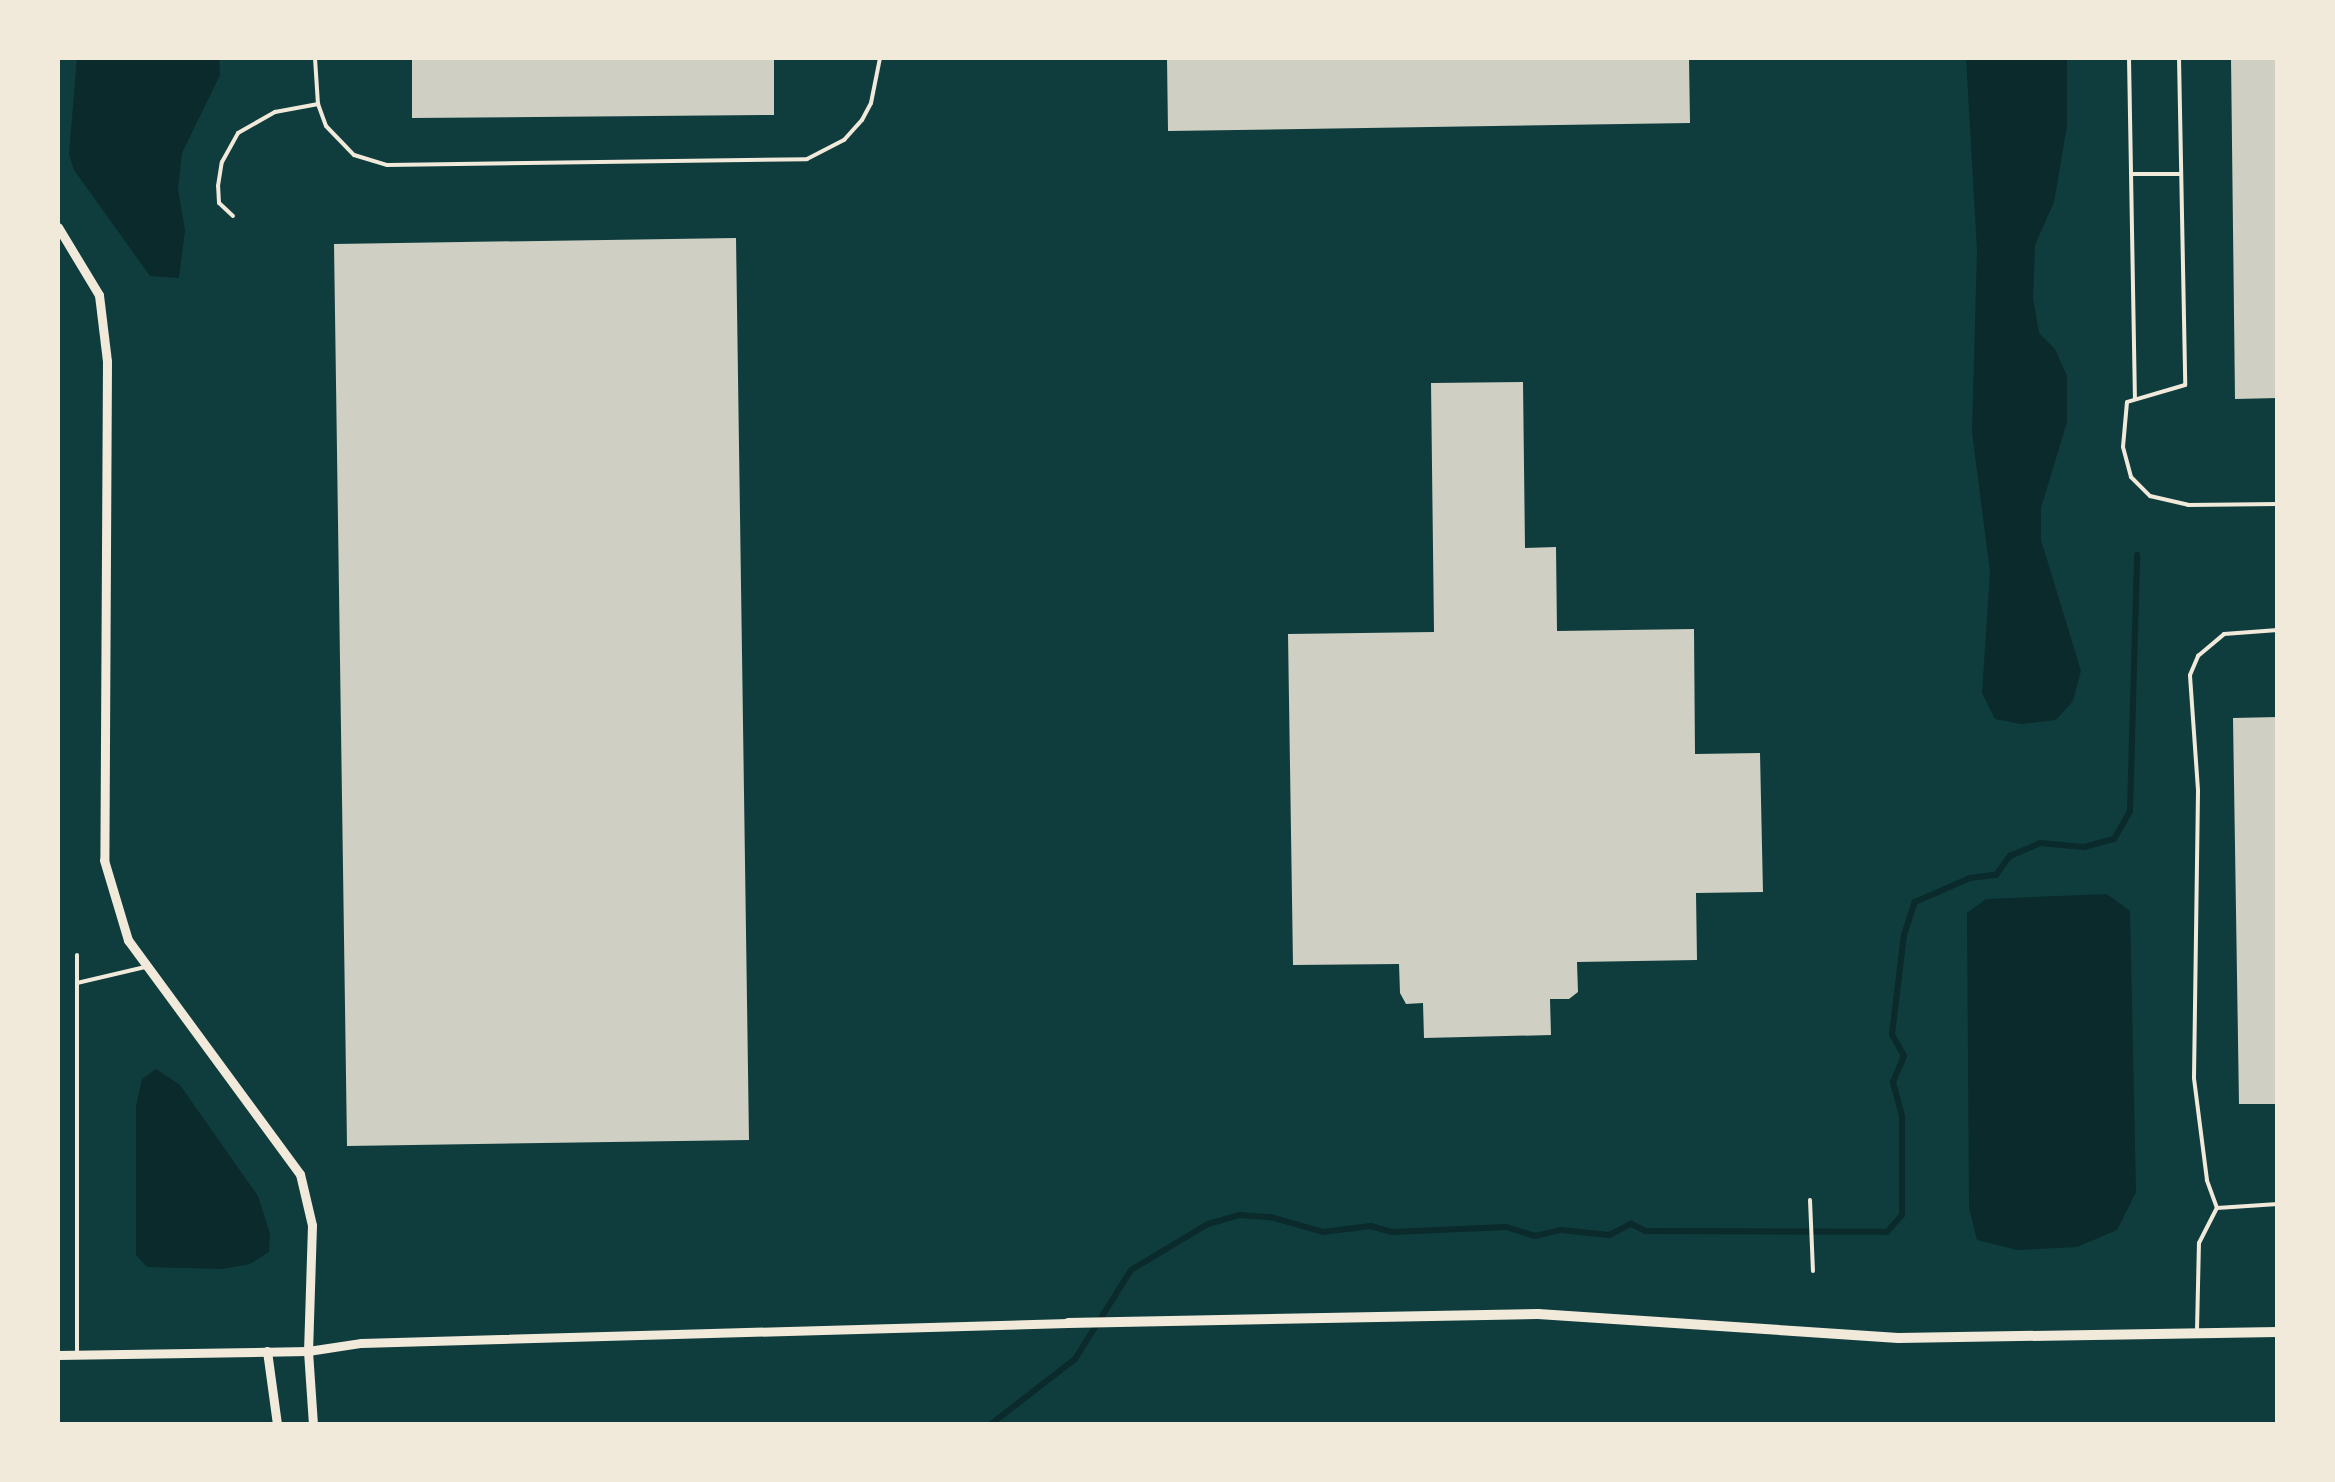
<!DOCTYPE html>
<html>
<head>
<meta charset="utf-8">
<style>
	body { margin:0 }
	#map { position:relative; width:2335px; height:1482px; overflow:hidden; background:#0f3d3e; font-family:"Fira Sans",sans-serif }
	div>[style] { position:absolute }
	.water>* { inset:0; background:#0a2a2b }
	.stream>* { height:6px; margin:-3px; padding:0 3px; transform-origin:3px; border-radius:3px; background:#0a2a2b }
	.building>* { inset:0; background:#cfcfc3 }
	.service>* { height:4px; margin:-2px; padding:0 2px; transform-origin:2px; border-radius:2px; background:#f1e9da }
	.minor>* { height:9px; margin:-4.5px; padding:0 4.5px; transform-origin:4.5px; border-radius:4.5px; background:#f1e9da }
	.tertiary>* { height:10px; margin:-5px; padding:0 5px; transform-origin:5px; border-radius:5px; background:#f1e9da }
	span { translate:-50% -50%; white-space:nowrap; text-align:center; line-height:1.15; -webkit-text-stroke:8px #f1e9da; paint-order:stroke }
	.frame { position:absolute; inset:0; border:60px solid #f1e9da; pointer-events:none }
</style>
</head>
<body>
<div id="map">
	<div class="water">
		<i style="clip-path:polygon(77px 58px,219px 58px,220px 75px,182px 153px,178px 189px,185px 230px,179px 278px,150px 276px,74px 170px,69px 154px)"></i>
		<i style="clip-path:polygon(1966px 58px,2067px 58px,2067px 126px,2054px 202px,2035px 245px,2033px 298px,2039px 333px,2055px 349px,2067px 376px,2067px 422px,2041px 508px,2041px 540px,2081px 671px,2073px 701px,2056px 720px,2021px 724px,1995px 719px,1982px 693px,1990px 572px,1972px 432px,1977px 250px)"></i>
		<i style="clip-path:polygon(2107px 894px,2130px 911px,2136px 1192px,2117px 1230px,2077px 1247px,2017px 1250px,1977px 1240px,1969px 1208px,1967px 913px,1986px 899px)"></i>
		<i style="clip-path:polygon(156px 1069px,180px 1085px,258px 1196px,270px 1234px,269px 1252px,250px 1264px,222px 1269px,147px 1267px,136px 1255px,136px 1106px,142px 1079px)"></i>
	</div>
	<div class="stream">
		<i style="left:991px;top:1424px;width:106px;rotate:-37.7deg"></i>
		<i style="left:1075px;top:1359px;width:105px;rotate:-57.8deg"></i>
		<i style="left:1131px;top:1270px;width:90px;rotate:-30.9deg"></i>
		<i style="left:1208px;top:1224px;width:32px;rotate:-16deg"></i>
		<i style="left:1239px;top:1215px;width:31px;rotate:4deg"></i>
		<i style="left:1270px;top:1217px;width:55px;rotate:15.8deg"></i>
		<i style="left:1323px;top:1232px;width:48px;rotate:-7.1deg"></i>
		<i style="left:1371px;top:1226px;width:22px;rotate:16deg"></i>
		<i style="left:1392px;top:1232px;width:114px;rotate:-2.5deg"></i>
		<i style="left:1506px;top:1227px;width:30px;rotate:17deg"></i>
		<i style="left:1535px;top:1236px;width:27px;rotate:-13deg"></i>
		<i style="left:1561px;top:1230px;width:48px;rotate:5.9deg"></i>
		<i style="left:1609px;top:1235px;width:25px;rotate:-27deg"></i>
		<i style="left:1631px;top:1224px;width:17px;rotate:25deg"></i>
		<i style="left:1646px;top:1231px;width:241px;rotate:0.2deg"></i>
		<i style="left:1887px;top:1232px;width:23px;rotate:-49deg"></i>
		<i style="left:1902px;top:1215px;width:99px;rotate:-90deg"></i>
		<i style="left:1902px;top:1116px;width:35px;rotate:-105deg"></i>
		<i style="left:1893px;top:1082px;width:28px;rotate:-67deg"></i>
		<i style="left:1904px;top:1056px;width:25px;rotate:-119deg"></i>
		<i style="left:1892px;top:1034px;width:100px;rotate:-83.1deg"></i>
		<i style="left:1904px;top:935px;width:35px;rotate:-72deg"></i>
		<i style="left:1915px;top:902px;width:60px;rotate:-23.6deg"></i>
		<i style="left:1970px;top:878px;width:26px;rotate:-7deg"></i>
		<i style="left:1996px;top:875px;width:24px;rotate:-54deg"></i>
		<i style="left:2010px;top:856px;width:33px;rotate:-23deg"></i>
		<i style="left:2040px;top:843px;width:44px;rotate:5.2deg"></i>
		<i style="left:2084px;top:847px;width:31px;rotate:-15deg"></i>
		<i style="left:2114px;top:839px;width:32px;rotate:-60deg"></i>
		<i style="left:2130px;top:811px;width:256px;rotate:-88.4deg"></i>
	</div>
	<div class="building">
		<i style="clip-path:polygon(412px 58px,774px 58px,774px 115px,412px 118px)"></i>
		<i style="clip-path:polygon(1167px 58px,1689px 58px,1690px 123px,1168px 131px)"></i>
		<i style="clip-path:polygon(2231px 58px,2278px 58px,2278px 398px,2235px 399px)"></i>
		<i style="clip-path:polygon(736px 238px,749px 1140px,347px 1146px,334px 244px)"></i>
		<i style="clip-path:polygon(1523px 382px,1525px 548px,1556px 547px,1557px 631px,1694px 629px,1695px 754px,1760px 753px,1763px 892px,1696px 893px,1697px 960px,1577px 962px,1578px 992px,1569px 999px,1550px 999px,1551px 1035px,1424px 1038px,1423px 1003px,1406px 1004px,1400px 993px,1399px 964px,1293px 965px,1288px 634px,1434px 632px,1431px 383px)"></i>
		<i style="clip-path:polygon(2278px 717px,2278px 1104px,2239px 1104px,2233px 718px)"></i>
	</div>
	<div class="service">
		<i style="left:315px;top:58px;width:46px;rotate:86.3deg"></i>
		<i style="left:318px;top:104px;width:23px;rotate:70deg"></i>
		<i style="left:326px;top:126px;width:40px;rotate:46deg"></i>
		<i style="left:354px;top:155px;width:34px;rotate:17deg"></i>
		<i style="left:387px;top:165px;width:420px;rotate:-0.8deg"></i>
		<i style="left:807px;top:159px;width:42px;rotate:-27.2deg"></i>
		<i style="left:844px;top:140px;width:27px;rotate:-48deg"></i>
		<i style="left:862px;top:120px;width:19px;rotate:-62deg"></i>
		<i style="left:871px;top:103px;width:46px;rotate:-78.7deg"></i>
		<i style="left:2129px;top:58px;width:340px;rotate:89deg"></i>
		<i style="left:2179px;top:58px;width:327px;rotate:88.9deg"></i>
		<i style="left:2185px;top:385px;width:60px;rotate:163.7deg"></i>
		<i style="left:2127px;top:402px;width:45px;rotate:95.1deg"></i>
		<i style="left:2123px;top:447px;width:31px;rotate:75deg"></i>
		<i style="left:2131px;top:477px;width:27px;rotate:45deg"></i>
		<i style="left:2150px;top:496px;width:39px;rotate:13deg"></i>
		<i style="left:2188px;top:505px;width:90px;rotate:-0.6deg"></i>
		<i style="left:2132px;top:174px;width:49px"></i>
		<i style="left:233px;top:216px;width:19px;rotate:-137deg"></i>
		<i style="left:219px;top:203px;width:17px;rotate:-93deg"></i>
		<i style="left:218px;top:186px;width:24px;rotate:-81deg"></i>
		<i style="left:222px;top:162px;width:33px;rotate:-61deg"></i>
		<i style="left:238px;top:133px;width:43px;rotate:-29.6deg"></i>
		<i style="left:275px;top:112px;width:44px;rotate:-10.5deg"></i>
		<i style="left:77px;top:955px;width:400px;rotate:90deg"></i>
		<i style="left:77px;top:983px;width:70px;rotate:-13.2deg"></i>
		<i style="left:1810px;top:1200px;width:71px;rotate:87.6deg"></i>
		<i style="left:2217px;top:1208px;width:61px;rotate:-3.8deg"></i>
		<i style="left:2197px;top:1330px;width:87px;rotate:-88.7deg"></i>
		<i style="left:2199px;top:1243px;width:39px;rotate:-63deg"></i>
		<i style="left:2217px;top:1208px;width:30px;rotate:-110deg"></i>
		<i style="left:2207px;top:1180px;width:103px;rotate:-97.3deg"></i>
		<i style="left:2194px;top:1078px;width:288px;rotate:-89.2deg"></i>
		<i style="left:2198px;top:790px;width:115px;rotate:-94deg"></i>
		<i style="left:2190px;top:675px;width:21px;rotate:-67deg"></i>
		<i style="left:2198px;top:656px;width:34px;rotate:-40deg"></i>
		<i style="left:2224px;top:634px;width:54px;rotate:-4.2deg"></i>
	</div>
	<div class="minor">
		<i style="left:58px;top:227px;width:79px;rotate:58.9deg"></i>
		<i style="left:99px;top:295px;width:66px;rotate:83.1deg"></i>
		<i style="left:107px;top:361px;width:499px;rotate:90.3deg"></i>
		<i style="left:104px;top:860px;width:84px;rotate:73.3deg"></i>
		<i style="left:128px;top:940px;width:290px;rotate:53.7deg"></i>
		<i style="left:300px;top:1174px;width:52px;rotate:76.8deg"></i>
		<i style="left:312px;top:1225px;width:126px;rotate:91.8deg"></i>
		<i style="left:308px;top:1351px;width:73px;rotate:86.1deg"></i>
		<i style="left:267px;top:1351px;width:74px;rotate:82.2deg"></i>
		<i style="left:58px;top:1355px;width:250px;rotate:-0.9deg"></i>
		<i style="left:308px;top:1351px;width:54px;rotate:-8.6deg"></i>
		<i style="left:361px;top:1343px;width:707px;rotate:-1.62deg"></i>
	</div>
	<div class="tertiary">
		<i style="left:1068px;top:1323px;width:470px;rotate:-1.1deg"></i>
		<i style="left:1538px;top:1314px;width:361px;rotate:3.8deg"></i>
		<i style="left:1898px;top:1338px;width:380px;rotate:-0.9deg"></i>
	</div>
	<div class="frame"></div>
</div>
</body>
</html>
